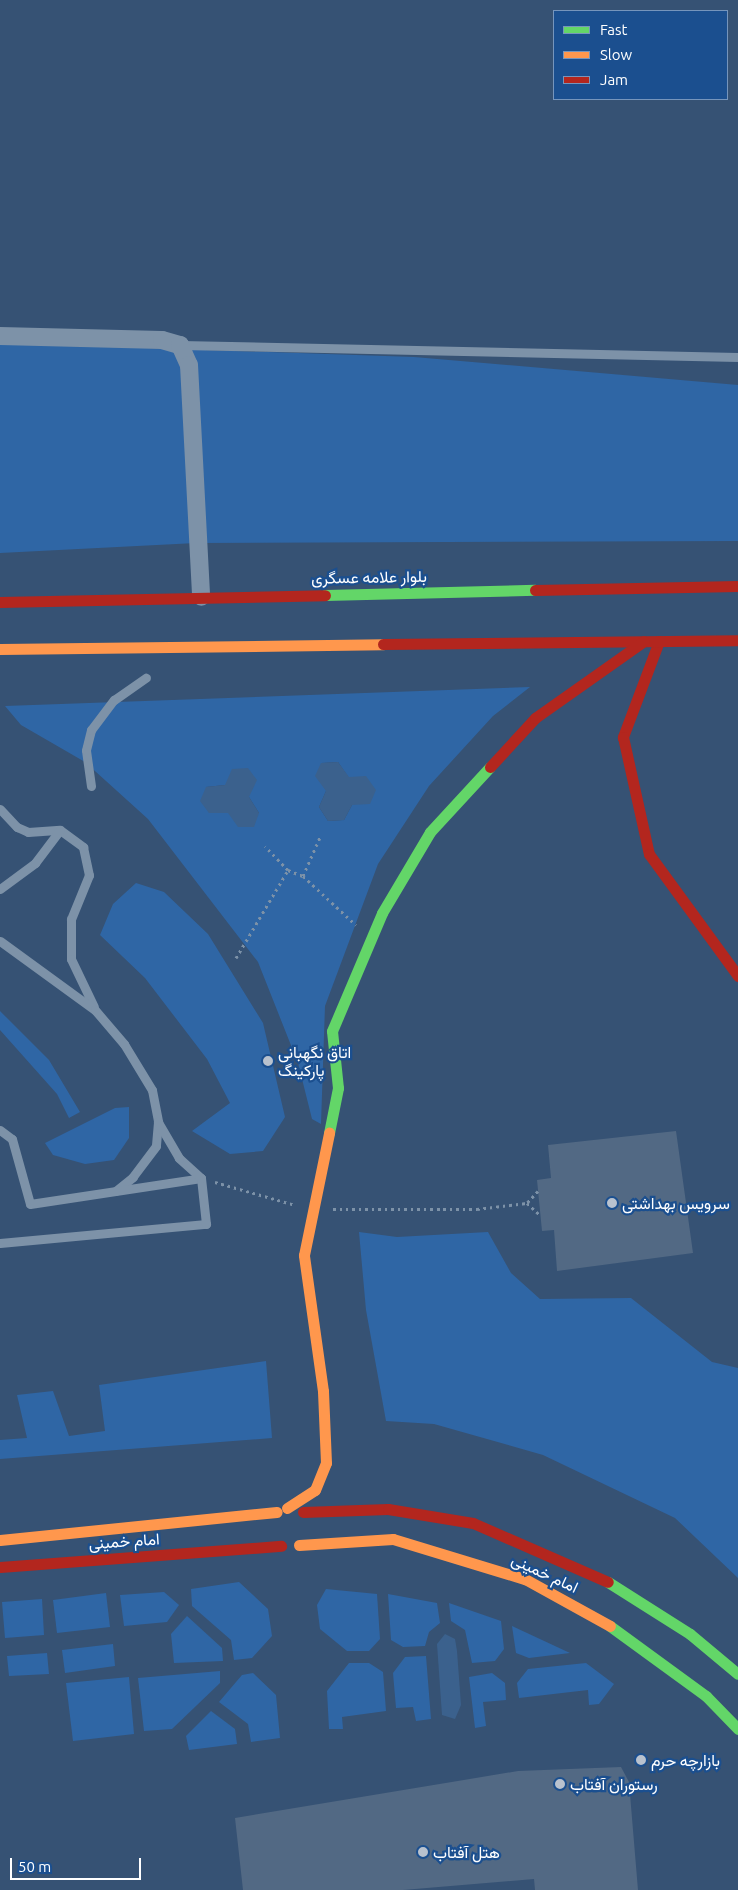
<!DOCTYPE html>
<html>
<head>
<meta charset="utf-8">
<style>
	body { margin:0 }
	#map { position:relative; width:738px; height:1890px; overflow:hidden; background:#365274; font-family:Ubuntu,Vazirmatn,sans-serif }
	div>[style] { position:absolute }
	.green>* { inset:0; background:#2f66a5 }
	.water>* { inset:0; background:#3b618d }
	.building>* { inset:0; background:#526984 }
	.path>* { height:3px; margin-top:-1.5px; transform-origin:0; background:repeating-linear-gradient(90deg,#7d92a8 0 2.5px,transparent 0 6.5px) }
	.lane>* { height:9px; margin:-4.5px; padding:0 4.5px; transform-origin:4.5px; border-radius:4.5px; background:#7d92a8 }
	.street>* { height:18px; margin:-9px; padding:0 9px; transform-origin:9px; border-radius:9px; background:#7d92a8 }
	.fast>* { height:11px; margin:-5.5px; padding:0 5.5px; transform-origin:5.5px; border-radius:5.5px; background:#63d668 }
	.slow>* { height:11px; margin:-5.5px; padding:0 5.5px; transform-origin:5.5px; border-radius:5.5px; background:#ff974d }
	.jam>* { height:11px; margin:-5.5px; padding:0 5.5px; transform-origin:5.5px; border-radius:5.5px; background:#b3261e }
	.dots>* { width:14px; height:14px; translate:-50% -50%; box-sizing:border-box; border:2px solid #1b4f8f; border-radius:50% }
	span { translate:-50% -50%; white-space:nowrap; text-align:center; line-height:1.15; -webkit-text-stroke:4.5px #1b4f8f; paint-order:stroke }
	.street-label { font-size:16px; color:#fff }
	.poi-label { font-size:16px; color:#fff }
	.left { translate:0 -50%; text-align:left }
	.legend { position:absolute; left:553px; top:10px; width:175px; height:90px; box-sizing:border-box; background:#1b4f8f; border:1px solid #7695bc; margin:0; padding:6px 9px; list-style:none; font-size:15px; color:#fff }
	.legend li { display:flex; align-items:center; gap:10px; height:25px }
	.legend b { width:25px; border:1px solid #7695bc }
	.scale { position:absolute; left:10px; top:1858px; width:131px; height:22px; box-sizing:border-box; border:2px solid #fff; border-top:0; padding-left:6px; font-size:15px; line-height:18px; white-space:nowrap; color:#fff; -webkit-text-stroke:4px #1b4f8f; paint-order:stroke }
</style>
</head>
<body>
<div id="map">
	<div class="green">
		<i style="clip-path:polygon(0 343px,414px 357px,738px 385px,738px 541px,196px 543px,0 553px)"></i>
		<i style="clip-path:polygon(evenodd,530px 687px,493px 716px,429px 786px,378px 864px,325px 1006px,321px 1124px,312px 1119px,298px 1063px,258px 962px,148px 819px,85px 762px,21px 725px,5px 706px,530px 687px,338px 762px,349px 778px,352px 805px,344px 820px,328px 821px,319px 807px,326px 791px,322px 763px,338px 762px,530px 687px,225px 785px,249px 797px,259px 813px,209px 813px,206px 787px,225px 785px)"></i>
		<i style="clip-path:polygon(136px 883px,164px 892px,208px 934px,263px 1023px,285px 1117px,263px 1151px,230px 1154px,192px 1131px,230px 1103px,207px 1059px,145px 978px,100px 935px,113px 904px)"></i>
		<i style="clip-path:polygon(0 1011px,49px 1060px,80px 1112px,69px 1118px,57px 1094px,0 1030px)"></i>
		<i style="clip-path:polygon(129px 1107px,129px 1138px,114px 1160px,85px 1164px,53px 1155px,45px 1143px,115px 1108px)"></i>
		<i style="clip-path:polygon(359px 1232px,397px 1237px,488px 1232px,511px 1273px,540px 1299px,631px 1298px,712px 1362px,738px 1368px,738px 1578px,675px 1518px,543px 1455px,434px 1424px,386px 1421px,366px 1310px)"></i>
		<i style="clip-path:polygon(266px 1361px,272px 1438px,0 1459px,0 1440px,27px 1438px,17px 1395px,53px 1391px,69px 1436px,105px 1431px,99px 1385px)"></i>
		<i style="clip-path:polygon(239px 1582px,268px 1609px,272px 1636px,252px 1658px,234px 1660px,231px 1640px,192px 1606px,191px 1589px)"></i>
		<i style="clip-path:polygon(326px 1589px,377px 1594px,380px 1639px,369px 1651px,347px 1651px,320px 1629px,317px 1605px)"></i>
		<i style="clip-path:polygon(164px 1592px,179px 1605px,167px 1622px,124px 1626px,120px 1595px)"></i>
		<i style="clip-path:polygon(106px 1593px,110px 1627px,57px 1633px,53px 1600px)"></i>
		<i style="clip-path:polygon(388px 1594px,437px 1603px,440px 1623px,429px 1632px,425px 1646px,403px 1647px,391px 1640px)"></i>
		<i style="clip-path:polygon(42px 1599px,44px 1635px,5px 1638px,2px 1602px)"></i>
		<i style="clip-path:polygon(449px 1603px,501px 1621px,504px 1649px,495px 1661px,472px 1663px,465px 1630px,451px 1621px)"></i>
		<i style="clip-path:polygon(187px 1616px,222px 1648px,223px 1661px,174px 1663px,171px 1634px)"></i>
		<i style="clip-path:polygon(512px 1626px,570px 1653px,529px 1658px,516px 1653px)"></i>
		<i style="clip-path:polygon(113px 1644px,115px 1666px,65px 1673px,62px 1650px)"></i>
		<i style="clip-path:polygon(47px 1653px,49px 1674px,9px 1676px,7px 1656px)"></i>
		<i style="clip-path:polygon(426px 1656px,431px 1719px,416px 1721px,413px 1707px,396px 1708px,393px 1673px,405px 1657px)"></i>
		<i style="clip-path:polygon(349px 1663px,369px 1663px,383px 1672px,386px 1711px,342px 1717px,343px 1729px,329px 1729px,327px 1691px)"></i>
		<i style="clip-path:polygon(586px 1663px,614px 1684px,599px 1704px,589px 1705px,588px 1690px,519px 1698px,517px 1683px,528px 1669px)"></i>
		<i style="clip-path:polygon(220px 1671px,220px 1683px,172px 1729px,144px 1731px,138px 1678px)"></i>
		<i style="clip-path:polygon(253px 1673px,276px 1695px,280px 1738px,251px 1742px,248px 1724px,219px 1702px,242px 1675px)"></i>
		<i style="clip-path:polygon(492px 1673px,505px 1683px,506px 1700px,483px 1702px,486px 1726px,475px 1728px,469px 1677px)"></i>
		<i style="clip-path:polygon(129px 1677px,134px 1734px,73px 1741px,66px 1683px)"></i>
		<i style="clip-path:polygon(211px 1711px,235px 1729px,237px 1744px,189px 1750px,186px 1736px)"></i>
	</div>
	<div class="water">
		<i style="clip-path:polygon(338px 762px,349px 777px,366px 776px,376px 790px,370px 804px,352px 805px,344px 820px,328px 821px,319px 807px,326px 791px,315px 776px,321px 763px)"></i>
		<i style="clip-path:polygon(248px 768px,257px 780px,249px 797px,259px 813px,254px 827px,238px 827px,228px 813px,209px 813px,200px 801px,206px 787px,225px 785px,232px 769px)"></i>
		<i style="clip-path:polygon(445px 1634px,455px 1639px,457px 1651px,461px 1705px,455px 1719px,442px 1715px,437px 1644px)"></i>
	</div>
	<div class="building">
		<i style="clip-path:polygon(676px 1131px,693px 1253px,557px 1271px,554px 1230px,542px 1231px,537px 1180px,551px 1178px,548px 1145px)"></i>
		<i style="clip-path:polygon(621px 1767px,629px 1782px,638px 1890px,535px 1890px,534px 1879px,403px 1890px,243px 1890px,235px 1818px,518px 1771px)"></i>
	</div>
	<div class="path">
		<i style="left:288px;top:870px;width:16px;rotate:22deg"></i>
		<i style="left:303px;top:876px;width:72px;rotate:42.8deg"></i>
		<i style="left:303px;top:876px;width:43px;rotate:-66.4deg"></i>
		<i style="left:236px;top:958px;width:102px;rotate:-59.4deg"></i>
		<i style="left:288px;top:870px;width:33px;rotate:-134deg"></i>
		<i style="left:215px;top:1182px;width:83px;rotate:16deg"></i>
		<i style="left:538px;top:1191px;width:16px;rotate:133deg"></i>
		<i style="left:527px;top:1203px;width:18px;rotate:43deg"></i>
		<i style="left:333px;top:1209px;width:144px"></i>
		<i style="left:477px;top:1209px;width:50px;rotate:-6.8deg"></i>
	</div>
	<div class="lane">
		<i style="left:180px;top:345px;width:558px;rotate:1.23deg"></i>
		<i style="left:91px;top:786px;width:36px;rotate:-98deg"></i>
		<i style="left:86px;top:750px;width:21px;rotate:-76deg"></i>
		<i style="left:91px;top:730px;width:38px;rotate:-53deg"></i>
		<i style="left:114px;top:700px;width:39px;rotate:-35deg"></i>
		<i style="left:0;top:809px;width:25px;rotate:47deg"></i>
		<i style="left:17px;top:827px;width:12px;rotate:24deg"></i>
		<i style="left:28px;top:832px;width:32px;rotate:-4deg"></i>
		<i style="left:60px;top:830px;width:29px;rotate:36deg"></i>
		<i style="left:83px;top:847px;width:29px;rotate:78deg"></i>
		<i style="left:89px;top:875px;width:48px;rotate:112.2deg"></i>
		<i style="left:71px;top:919px;width:40px;rotate:90deg"></i>
		<i style="left:71px;top:959px;width:53px;rotate:64.4deg"></i>
		<i style="left:0;top:889px;width:44px;rotate:-36.6deg"></i>
		<i style="left:35px;top:863px;width:41px;rotate:-52.9deg"></i>
		<i style="left:0;top:941px;width:117px;rotate:36deg"></i>
		<i style="left:95px;top:1010px;width:45px;rotate:49.5deg"></i>
		<i style="left:124px;top:1044px;width:54px;rotate:58.7deg"></i>
		<i style="left:152px;top:1090px;width:33px;rotate:79deg"></i>
		<i style="left:158px;top:1122px;width:24px;rotate:95deg"></i>
		<i style="left:156px;top:1146px;width:39px;rotate:127deg"></i>
		<i style="left:133px;top:1177px;width:22px;rotate:141deg"></i>
		<i style="left:0;top:1130px;width:15px;rotate:37deg"></i>
		<i style="left:12px;top:1139px;width:67px;rotate:74.5deg"></i>
		<i style="left:30px;top:1204px;width:173px;rotate:-8.6deg"></i>
		<i style="left:0;top:1243px;width:207px;rotate:-5.3deg"></i>
		<i style="left:206px;top:1224px;width:46px;rotate:-96.2deg"></i>
		<i style="left:201px;top:1178px;width:30px;rotate:-138deg"></i>
		<i style="left:179px;top:1158px;width:42px;rotate:-120.3deg"></i>
	</div>
	<div class="street">
		<i style="left:0;top:336px;width:162px;rotate:1.4deg"></i>
		<i style="left:162px;top:340px;width:19px;rotate:16deg"></i>
		<i style="left:180px;top:345px;width:22px;rotate:66deg"></i>
		<i style="left:189px;top:365px;width:232px;rotate:87deg"></i>
	</div>
	<div class="fast">
		<i style="left:325px;top:595px;width:210px;rotate:-1.4deg"></i>
		<i style="left:329px;top:1133px;width:46px;rotate:-78.7deg"></i>
		<i style="left:338px;top:1088px;width:57px;rotate:-96deg"></i>
		<i style="left:332px;top:1031px;width:128px;rotate:-67deg"></i>
		<i style="left:382px;top:913px;width:94px;rotate:-59.3deg"></i>
		<i style="left:430px;top:832px;width:88px;rotate:-47.3deg"></i>
		<i style="left:608px;top:1582px;width:97px;rotate:32.4deg"></i>
		<i style="left:690px;top:1634px;width:62px;rotate:39.8deg"></i>
		<i style="left:610px;top:1626px;width:119px;rotate:36.1deg"></i>
		<i style="left:706px;top:1696px;width:46px;rotate:45.9deg"></i>
	</div>
	<div class="slow">
		<i style="left:0;top:649px;width:383px;rotate:-0.7deg"></i>
		<i style="left:287px;top:1508px;width:33px;rotate:-33deg"></i>
		<i style="left:315px;top:1490px;width:29px;rotate:-68deg"></i>
		<i style="left:326px;top:1463px;width:72px;rotate:-92.4deg"></i>
		<i style="left:323px;top:1391px;width:137px;rotate:-98deg"></i>
		<i style="left:304px;top:1255px;width:125px;rotate:-78.4deg"></i>
		<i style="left:0;top:1540px;width:278px;rotate:-5.8deg"></i>
		<i style="left:299px;top:1545px;width:94px;rotate:-3.7deg"></i>
		<i style="left:393px;top:1539px;width:138px;rotate:16.9deg"></i>
		<i style="left:525px;top:1579px;width:97px;rotate:28.9deg"></i>
	</div>
	<div class="jam">
		<i style="left:535px;top:590px;width:203px;rotate:-1.1deg"></i>
		<i style="left:0;top:602px;width:325px;rotate:-1.2deg"></i>
		<i style="left:659px;top:641px;width:103px;rotate:110.6deg"></i>
		<i style="left:623px;top:737px;width:120px;rotate:77.5deg"></i>
		<i style="left:649px;top:854px;width:151px;rotate:53.9deg"></i>
		<i style="left:383px;top:644px;width:355px;rotate:-0.6deg"></i>
		<i style="left:490px;top:767px;width:67px;rotate:-47.4deg"></i>
		<i style="left:535px;top:718px;width:133px;rotate:-35.2deg"></i>
		<i style="left:303px;top:1512px;width:85px;rotate:-2deg"></i>
		<i style="left:388px;top:1509px;width:86px;rotate:9.4deg"></i>
		<i style="left:473px;top:1523px;width:147px;rotate:23.6deg"></i>
		<i style="left:0;top:1567px;width:282px;rotate:-4.3deg"></i>
	</div>
	<div class="dots">
		<i style="left:268px;top:1061px;background:#b9c2ce"></i>
		<i style="left:612px;top:1203px;background:#b9c2ce"></i>
		<i style="left:641px;top:1760px;background:#b9c2ce"></i>
		<i style="left:560px;top:1784px;background:#b9c2ce"></i>
		<i style="left:423px;top:1852px;background:#b9c2ce"></i>
	</div>
	<div class="street-label">
		<span style="left:369px;top:577px;rotate:-1deg">بلوار علامه عسگری</span>
		<span style="left:124px;top:1541px;rotate:-4deg">امام خمینی</span>
		<span style="left:545px;top:1573px;rotate:25deg">امام خمینی</span>
	</div>
	<div class="poi-label">
		<span class="left" style="left:278px;top:1061px">اتاق نگهبانی<br>پارکینگ</span>
		<span class="left" style="left:622px;top:1203px">سرویس بهداشتی</span>
		<span class="left" style="left:651px;top:1760px">بازارچه حرم</span>
		<span class="left" style="left:570px;top:1784px">رستوران آفتاب</span>
		<span class="left" style="left:433px;top:1852px">هتل آفتاب</span>
	</div>
	<ul class="legend">
	<li><b style="height:6px;background:#63d668"></b>Fast</li>
	<li><b style="height:6px;background:#ff974d"></b>Slow</li>
	<li><b style="height:6px;background:#b3261e"></b>Jam</li>
	</ul>
	<div class="scale">50 m</div>
</div>
</body>
</html>
